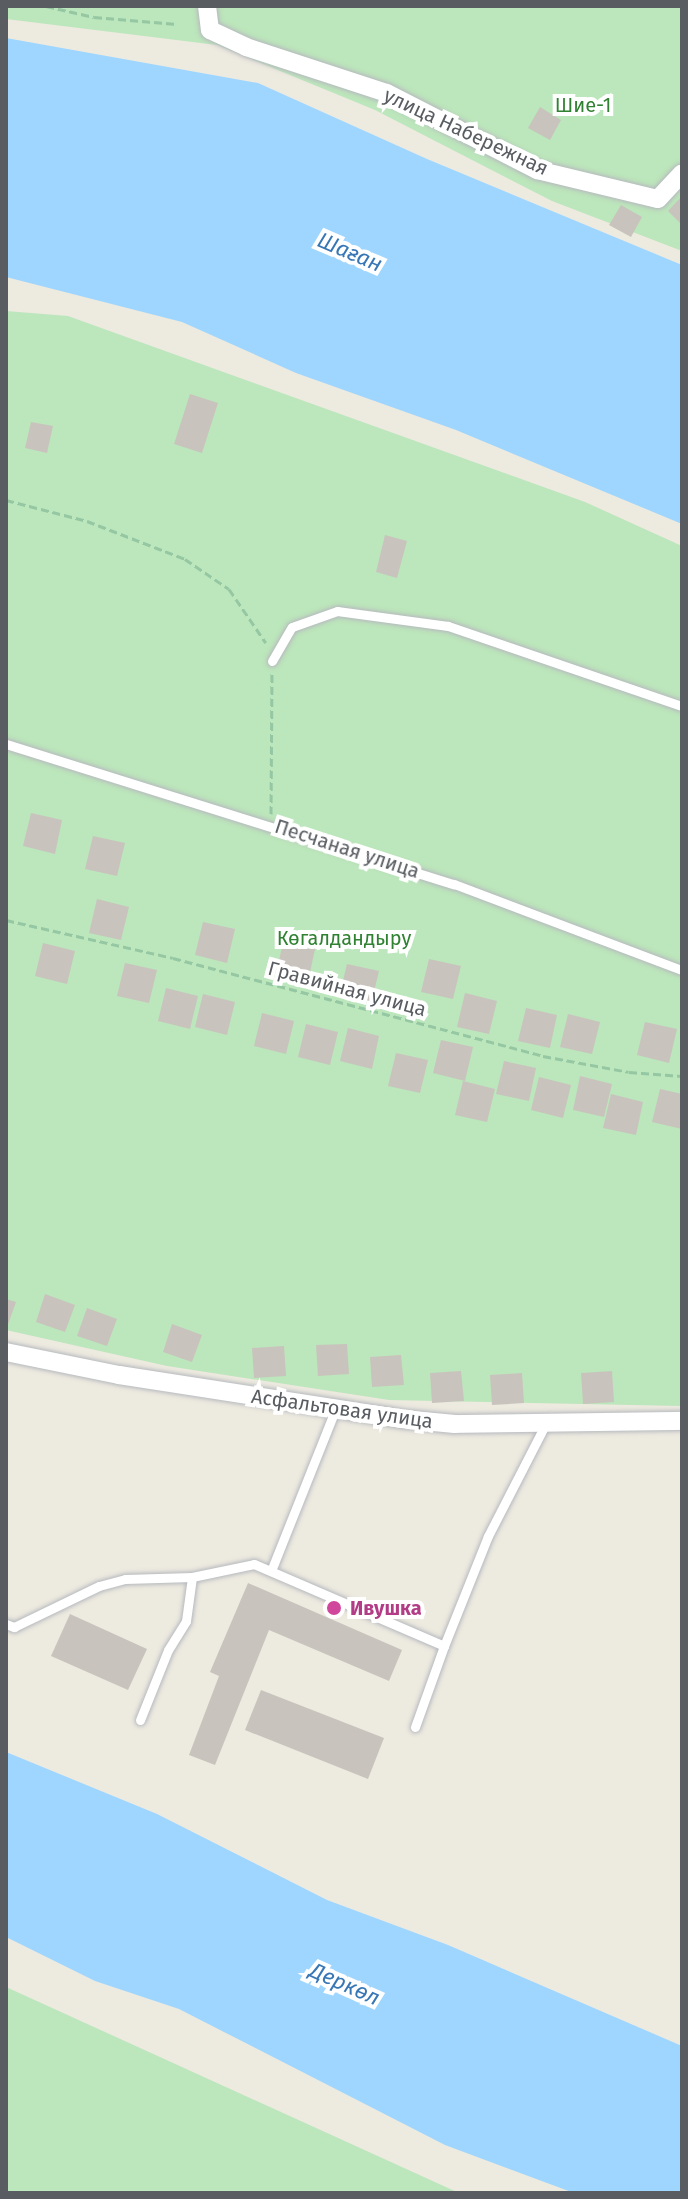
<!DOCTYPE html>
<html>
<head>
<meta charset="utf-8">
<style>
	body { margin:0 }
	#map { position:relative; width:688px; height:2199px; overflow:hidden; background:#edeae0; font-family:"Fira Sans",sans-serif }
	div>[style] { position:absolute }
	.green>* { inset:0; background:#bce6bb }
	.water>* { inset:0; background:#9ed6ff }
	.building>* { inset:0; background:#c8c4bd }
	.path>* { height:3px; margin-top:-1.5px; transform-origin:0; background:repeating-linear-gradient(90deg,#94c7a2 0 8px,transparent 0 12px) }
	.roads { filter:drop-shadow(0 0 2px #b6b9be) drop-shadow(0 0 2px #b6b9be) }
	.service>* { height:9px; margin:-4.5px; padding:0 4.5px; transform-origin:4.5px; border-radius:4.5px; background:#fff }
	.minor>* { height:18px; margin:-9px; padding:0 9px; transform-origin:9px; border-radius:9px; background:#fff }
	.dots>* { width:22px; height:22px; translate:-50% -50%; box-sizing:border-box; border:4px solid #fff; border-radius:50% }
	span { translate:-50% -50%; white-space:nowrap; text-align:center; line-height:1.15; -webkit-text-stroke:8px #fff; paint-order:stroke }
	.park-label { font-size:20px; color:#308232 }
	.street-label { font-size:20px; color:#595d62 }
	.hotel-label { font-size:20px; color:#b23c85; font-weight:700 }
	.left { translate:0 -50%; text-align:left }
	.water-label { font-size:22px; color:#3877b5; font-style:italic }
	.frame { position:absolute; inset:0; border:8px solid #595d62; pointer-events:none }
</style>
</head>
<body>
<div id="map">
	<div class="green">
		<i style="clip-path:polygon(6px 6px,682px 6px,682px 251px,552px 201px,375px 110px,217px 45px,6px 19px)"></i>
		<i style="clip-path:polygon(6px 311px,68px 316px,585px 502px,682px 546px,682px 1406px,389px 1400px,167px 1366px,6px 1330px)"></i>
		<i style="clip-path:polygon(6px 1987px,459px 2193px,6px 2193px)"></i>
	</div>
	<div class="water">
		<i style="clip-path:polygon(6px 38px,258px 83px,427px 159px,682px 265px,682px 524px,456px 430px,296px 373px,182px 322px,6px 277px)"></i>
		<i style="clip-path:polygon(6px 1752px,157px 1814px,327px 1900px,448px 1945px,682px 2046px,682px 2193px,574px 2193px,445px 2145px,179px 2009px,95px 1981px,6px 1937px)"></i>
	</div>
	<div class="building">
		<i style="clip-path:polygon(540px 107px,561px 120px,550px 140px,528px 128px)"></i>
		<i style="clip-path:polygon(682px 196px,682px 225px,668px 211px)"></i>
		<i style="clip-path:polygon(621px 205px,642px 217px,631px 237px,609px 225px)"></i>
		<i style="clip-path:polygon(190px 394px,218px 403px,202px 453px,174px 444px)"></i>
		<i style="clip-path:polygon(31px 422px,53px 426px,47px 453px,25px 448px)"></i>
		<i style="clip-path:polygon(385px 535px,407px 541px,397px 578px,376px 572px)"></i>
		<i style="clip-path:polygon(31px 813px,62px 820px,55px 854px,23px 846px)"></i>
		<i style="clip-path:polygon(93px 836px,125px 843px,117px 876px,85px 869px)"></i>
		<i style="clip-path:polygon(97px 899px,129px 907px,121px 940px,89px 933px)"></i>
		<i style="clip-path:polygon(203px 922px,235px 929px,227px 963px,195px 955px)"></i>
		<i style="clip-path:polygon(283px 942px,315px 949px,308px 982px,276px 975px)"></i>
		<i style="clip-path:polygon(43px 943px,75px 951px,67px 984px,35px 976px)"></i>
		<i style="clip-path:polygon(429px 959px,461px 966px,453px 999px,421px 992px)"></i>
		<i style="clip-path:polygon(125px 963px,157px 970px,149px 1003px,117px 996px)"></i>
		<i style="clip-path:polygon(347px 964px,379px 971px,371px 1004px,339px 997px)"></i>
		<i style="clip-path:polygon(166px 988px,198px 996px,190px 1029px,158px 1021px)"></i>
		<i style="clip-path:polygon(465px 993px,497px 1001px,489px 1034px,457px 1027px)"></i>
		<i style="clip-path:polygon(203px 994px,235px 1002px,227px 1035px,195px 1027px)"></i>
		<i style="clip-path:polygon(526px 1008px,557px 1015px,550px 1048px,518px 1041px)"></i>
		<i style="clip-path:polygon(262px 1013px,294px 1021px,286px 1054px,254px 1046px)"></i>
		<i style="clip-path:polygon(568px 1014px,600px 1022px,592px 1054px,560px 1047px)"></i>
		<i style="clip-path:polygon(645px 1022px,677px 1029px,669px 1063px,637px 1055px)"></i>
		<i style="clip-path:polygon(306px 1024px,338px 1032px,330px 1065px,298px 1057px)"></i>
		<i style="clip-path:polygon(348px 1028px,379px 1036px,372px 1069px,340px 1061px)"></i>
		<i style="clip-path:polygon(441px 1040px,473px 1047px,465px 1081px,433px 1073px)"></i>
		<i style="clip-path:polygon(396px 1053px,428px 1060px,420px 1093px,388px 1086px)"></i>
		<i style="clip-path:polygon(504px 1061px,536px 1068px,529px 1101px,496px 1094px)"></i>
		<i style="clip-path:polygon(580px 1076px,612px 1084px,604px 1117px,573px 1110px)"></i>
		<i style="clip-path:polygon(539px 1077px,571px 1085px,563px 1118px,531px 1110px)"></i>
		<i style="clip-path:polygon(463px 1081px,495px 1089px,487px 1122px,455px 1115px)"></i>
		<i style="clip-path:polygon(660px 1089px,682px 1094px,682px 1129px,652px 1122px)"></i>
		<i style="clip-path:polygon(611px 1094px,643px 1102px,636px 1135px,603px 1128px)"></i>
		<i style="clip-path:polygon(45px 1294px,75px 1305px,65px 1332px,36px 1322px)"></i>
		<i style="clip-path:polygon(6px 1299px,16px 1302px,6px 1330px)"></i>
		<i style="clip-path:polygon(87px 1308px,117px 1319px,107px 1346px,77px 1336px)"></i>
		<i style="clip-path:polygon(172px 1324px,202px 1335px,192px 1362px,163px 1352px)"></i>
		<i style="clip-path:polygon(347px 1344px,349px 1374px,318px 1376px,316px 1345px)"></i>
		<i style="clip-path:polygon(284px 1346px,286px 1376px,254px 1378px,252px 1348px)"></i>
		<i style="clip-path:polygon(401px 1355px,404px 1385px,372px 1387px,370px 1357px)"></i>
		<i style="clip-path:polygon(461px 1371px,464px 1401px,432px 1403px,430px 1373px)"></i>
		<i style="clip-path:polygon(612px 1371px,614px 1402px,583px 1404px,581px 1373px)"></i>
		<i style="clip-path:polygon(522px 1373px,524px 1403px,492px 1405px,490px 1375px)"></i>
		<i style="clip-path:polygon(248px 1583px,402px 1650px,389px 1681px,269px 1630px,215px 1765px,189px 1755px,219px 1676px,210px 1672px)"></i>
		<i style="clip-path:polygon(70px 1614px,147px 1649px,128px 1690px,51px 1656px)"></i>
		<i style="clip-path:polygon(261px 1690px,384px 1738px,368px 1779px,245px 1730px)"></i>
	</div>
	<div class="path">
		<i style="left:46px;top:6px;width:49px;rotate:12.9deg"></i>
		<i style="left:94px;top:17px;width:83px;rotate:4.8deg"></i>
		<i style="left:6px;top:500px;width:84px;rotate:14.5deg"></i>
		<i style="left:87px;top:521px;width:105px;rotate:21.2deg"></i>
		<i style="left:185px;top:559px;width:53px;rotate:34.3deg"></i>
		<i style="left:229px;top:589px;width:65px;rotate:55.6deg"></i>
		<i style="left:271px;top:814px;width:141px;rotate:-89.6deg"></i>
		<i style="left:6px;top:920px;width:171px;rotate:12.8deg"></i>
		<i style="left:173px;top:958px;width:383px;rotate:14.8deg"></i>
		<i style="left:543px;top:1056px;width:87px;rotate:10.5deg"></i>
		<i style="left:629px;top:1072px;width:53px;rotate:4.3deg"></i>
	</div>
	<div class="roads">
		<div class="service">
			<i style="left:272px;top:661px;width:39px;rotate:-60deg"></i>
			<i style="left:292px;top:627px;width:48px;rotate:-19.6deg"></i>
			<i style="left:337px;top:611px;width:112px;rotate:7.7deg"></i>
			<i style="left:448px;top:626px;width:247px;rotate:18.9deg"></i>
			<i style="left:6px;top:744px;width:469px;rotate:17.4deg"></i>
			<i style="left:454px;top:884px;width:244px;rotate:20.7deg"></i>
			<i style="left:271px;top:1571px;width:173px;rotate:-68.3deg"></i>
			<i style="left:6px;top:1624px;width:9px;rotate:21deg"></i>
			<i style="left:14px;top:1627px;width:94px;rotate:-25.8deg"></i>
			<i style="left:99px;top:1586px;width:27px;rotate:-15deg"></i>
			<i style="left:125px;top:1579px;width:67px;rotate:-1.7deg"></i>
			<i style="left:192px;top:1577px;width:63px;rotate:-11.8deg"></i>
			<i style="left:254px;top:1564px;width:207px;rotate:23.3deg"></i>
			<i style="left:444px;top:1646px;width:118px;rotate:-68.2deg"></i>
			<i style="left:488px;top:1536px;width:129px;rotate:-62.8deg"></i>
			<i style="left:140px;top:1720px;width:75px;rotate:-68.2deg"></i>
			<i style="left:168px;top:1650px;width:34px;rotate:-58deg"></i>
			<i style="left:186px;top:1621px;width:44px;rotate:-82.2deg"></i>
			<i style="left:415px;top:1727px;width:86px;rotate:-70.3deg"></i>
		</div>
		<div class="minor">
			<i style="left:207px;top:6px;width:24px;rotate:83deg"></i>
			<i style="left:210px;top:30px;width:40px;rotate:25deg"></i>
			<i style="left:246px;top:47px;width:148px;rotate:18.1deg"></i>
			<i style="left:387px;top:93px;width:169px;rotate:27.2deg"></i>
			<i style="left:537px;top:170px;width:124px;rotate:13.5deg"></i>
			<i style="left:658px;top:199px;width:35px;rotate:-47deg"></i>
			<i style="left:6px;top:1352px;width:115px;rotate:11.5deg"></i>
			<i style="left:119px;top:1375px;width:286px;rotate:8.8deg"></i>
			<i style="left:402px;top:1419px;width:53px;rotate:5.4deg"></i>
			<i style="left:455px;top:1424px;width:227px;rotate:-0.8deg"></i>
		</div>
	</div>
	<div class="dots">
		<i style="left:334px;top:1608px;background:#d1479c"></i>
	</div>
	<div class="park-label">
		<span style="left:583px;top:105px">Шие-1</span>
		<span style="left:344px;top:938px">Көгалдандыру</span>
	</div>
	<div class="street-label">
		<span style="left:466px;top:132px;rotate:25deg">улица Набережная</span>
		<span style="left:347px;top:849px;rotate:18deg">Песчаная улица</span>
		<span style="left:347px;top:989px;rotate:15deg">Гравийная улица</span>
		<span style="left:342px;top:1409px;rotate:8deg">Асфальтовая улица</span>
	</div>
	<div class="hotel-label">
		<span class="left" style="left:350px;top:1608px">Ивушка</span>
	</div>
	<div class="water-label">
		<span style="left:350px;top:252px;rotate:23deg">Шаған</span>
		<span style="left:345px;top:1984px;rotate:24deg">Деркөл</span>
	</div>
	<div class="frame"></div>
</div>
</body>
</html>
